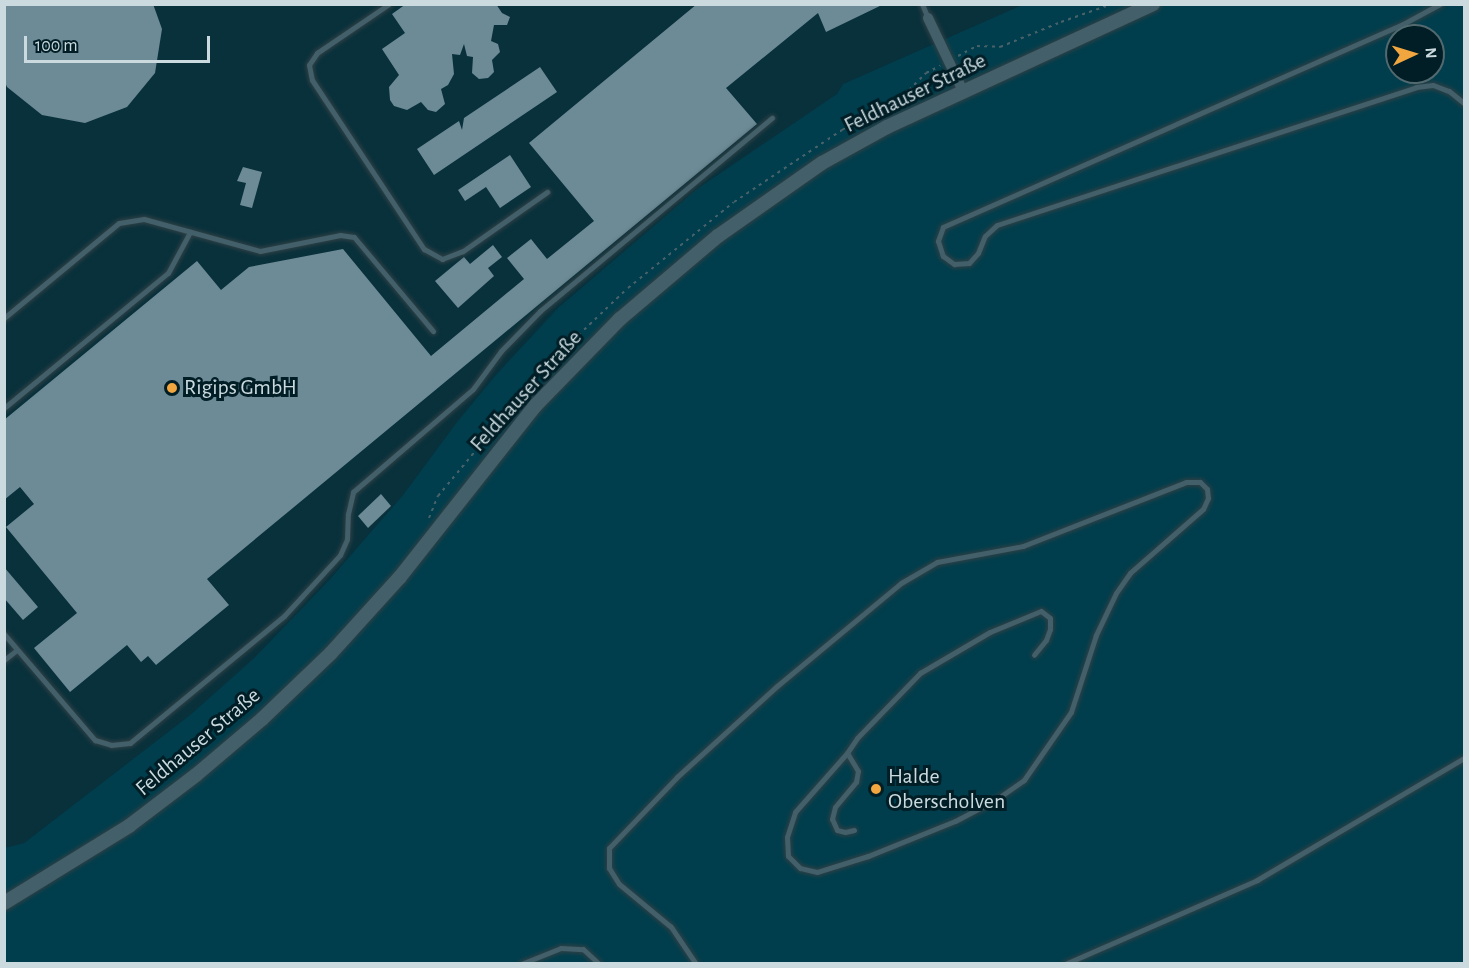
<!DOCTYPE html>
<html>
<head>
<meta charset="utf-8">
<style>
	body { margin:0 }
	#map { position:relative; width:1469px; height:968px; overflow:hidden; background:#0a272f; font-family:"Alegreya Sans",sans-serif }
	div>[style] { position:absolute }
	.built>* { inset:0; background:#09313c }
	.green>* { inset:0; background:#003e4d }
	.building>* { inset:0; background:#6d8b96 }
	.path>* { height:2px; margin-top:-1px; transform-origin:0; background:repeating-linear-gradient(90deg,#496168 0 3px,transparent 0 7.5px) }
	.roads { filter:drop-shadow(0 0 2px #304045) drop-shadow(0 0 2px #304045) }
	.service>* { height:5px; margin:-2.5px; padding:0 2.5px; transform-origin:2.5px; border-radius:2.5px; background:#435f69 }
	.minor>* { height:10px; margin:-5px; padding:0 5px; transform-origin:5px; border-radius:5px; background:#435f69 }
	.tertiary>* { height:14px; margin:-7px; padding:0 7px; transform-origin:7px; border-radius:7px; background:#435f69 }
	.dots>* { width:16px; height:16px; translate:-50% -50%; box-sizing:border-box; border:3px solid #011d25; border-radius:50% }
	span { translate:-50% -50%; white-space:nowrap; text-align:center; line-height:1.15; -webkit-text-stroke:6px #011d25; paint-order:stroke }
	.street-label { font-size:22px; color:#cadadf }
	.poi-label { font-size:22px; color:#cadadf }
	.left { translate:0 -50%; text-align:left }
	.frame { position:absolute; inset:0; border:6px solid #cadadf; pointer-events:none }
	.north { position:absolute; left:1385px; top:24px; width:60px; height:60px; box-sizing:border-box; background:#011d25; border:2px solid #51696f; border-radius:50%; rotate:86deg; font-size:16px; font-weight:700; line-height:24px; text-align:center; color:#cadadf }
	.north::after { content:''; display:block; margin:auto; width:21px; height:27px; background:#f1a640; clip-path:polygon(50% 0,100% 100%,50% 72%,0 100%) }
	.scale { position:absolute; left:24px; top:36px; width:186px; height:27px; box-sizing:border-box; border:3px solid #cadadf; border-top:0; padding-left:8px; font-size:18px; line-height:21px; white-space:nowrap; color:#cadadf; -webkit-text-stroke:4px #011d25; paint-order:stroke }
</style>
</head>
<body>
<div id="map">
	<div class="built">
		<i style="clip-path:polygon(4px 5px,1022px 5px,843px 84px,837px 94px,454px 426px,403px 495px,329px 580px,253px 659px,190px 715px,24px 843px,5px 848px)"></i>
	</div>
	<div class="green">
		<i style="clip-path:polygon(evenodd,1022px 5px,1464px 5px,1464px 963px,5px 963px,4px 848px,24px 843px,190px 715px,253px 659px,329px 580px,403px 495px,454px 426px,495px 376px,558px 308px,697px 189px,837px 94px,843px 84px,1022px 5px,1397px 36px,1433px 36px,1433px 72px,1397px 72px,1397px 36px)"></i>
	</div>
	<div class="building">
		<i style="clip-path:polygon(4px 4px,153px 4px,162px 29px,155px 73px,127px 107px,85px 123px,42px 115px,7px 87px,4px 80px)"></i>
		<i style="clip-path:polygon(406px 4px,496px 4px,502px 13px,510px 17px,507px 25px,494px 25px,491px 41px,498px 44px,500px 52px,492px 60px,494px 72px,488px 78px,479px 79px,472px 73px,473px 57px,467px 56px,464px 44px,460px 55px,452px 54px,454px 74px,448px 85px,441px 89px,445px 104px,436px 112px,428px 110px,421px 102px,407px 110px,394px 106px,390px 100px,389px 87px,399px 75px,382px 49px,405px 33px,392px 14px)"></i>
		<i style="clip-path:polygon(697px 4px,884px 4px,826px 32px,818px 13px,726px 88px,757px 124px,207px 579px,229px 605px,156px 665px,148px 656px,141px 662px,127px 645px,70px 692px,34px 648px,77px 613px,6px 527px,34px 504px,20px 487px,4px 500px,4px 420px,197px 261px,221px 290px,249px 267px,343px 249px,431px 356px,524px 279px,507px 258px,531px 239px,547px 259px,594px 221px,529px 143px)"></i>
		<i style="clip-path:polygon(540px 67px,557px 92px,434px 175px,417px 149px,459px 121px,462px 130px,464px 118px)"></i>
		<i style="clip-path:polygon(510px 155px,531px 187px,500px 208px,486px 187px,465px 201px,458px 190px)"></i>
		<i style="clip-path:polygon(243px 167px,262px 172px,252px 208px,240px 205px,246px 183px,237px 181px)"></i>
		<i style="clip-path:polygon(493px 245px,502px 257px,488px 268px,494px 276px,458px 308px,435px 281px,464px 257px,470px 264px)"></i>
		<i style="clip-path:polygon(381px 494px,391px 506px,368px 528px,358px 516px)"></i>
		<i style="clip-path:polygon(4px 567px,38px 607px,23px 620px,4px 598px)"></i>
	</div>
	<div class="path">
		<i style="left:958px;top:56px;width:21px;rotate:-28deg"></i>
		<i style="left:977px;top:46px;width:23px;rotate:2deg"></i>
		<i style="left:1000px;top:47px;width:66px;rotate:-22.3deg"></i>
		<i style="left:1061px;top:22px;width:54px;rotate:-19.4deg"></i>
		<i style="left:429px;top:518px;width:24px;rotate:-68deg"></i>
		<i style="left:438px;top:496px;width:169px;rotate:-50.3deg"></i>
		<i style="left:546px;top:366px;width:113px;rotate:-43.6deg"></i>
		<i style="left:628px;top:288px;width:136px;rotate:-39.1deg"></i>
		<i style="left:734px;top:202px;width:130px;rotate:-33.7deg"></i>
		<i style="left:842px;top:130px;width:78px;rotate:-30.8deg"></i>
		<i style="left:909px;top:90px;width:24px;rotate:-45deg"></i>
		<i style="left:926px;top:73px;width:16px;rotate:-27deg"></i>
	</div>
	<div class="roads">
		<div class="service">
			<i style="left:389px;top:4px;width:87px;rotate:145.8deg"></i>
			<i style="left:317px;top:53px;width:14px;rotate:124deg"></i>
			<i style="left:309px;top:65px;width:15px;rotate:79deg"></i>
			<i style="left:312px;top:80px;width:203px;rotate:56.5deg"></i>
			<i style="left:424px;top:249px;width:21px;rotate:29deg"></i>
			<i style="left:442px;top:259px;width:22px;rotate:-21deg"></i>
			<i style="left:463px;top:251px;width:103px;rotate:-35.1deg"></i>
			<i style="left:922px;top:4px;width:15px;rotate:67deg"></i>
			<i style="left:1440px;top:4px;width:42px;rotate:151.6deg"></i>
			<i style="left:1403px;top:24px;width:503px;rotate:156.19deg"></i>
			<i style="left:943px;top:227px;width:15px;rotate:110deg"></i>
			<i style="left:938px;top:241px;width:16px;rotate:72deg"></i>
			<i style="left:943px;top:256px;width:14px;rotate:36deg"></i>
			<i style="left:954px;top:264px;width:15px;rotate:-4deg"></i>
			<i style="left:969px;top:263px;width:13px;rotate:-48deg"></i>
			<i style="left:978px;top:253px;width:18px;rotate:-68deg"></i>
			<i style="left:985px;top:236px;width:16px;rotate:-43deg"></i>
			<i style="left:997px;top:225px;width:441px;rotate:-18.2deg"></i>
			<i style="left:1416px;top:87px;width:17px;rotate:-7deg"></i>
			<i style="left:1433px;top:85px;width:17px;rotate:21deg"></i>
			<i style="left:1449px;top:91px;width:19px;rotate:39deg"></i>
			<i style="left:4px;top:318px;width:149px;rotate:-39.6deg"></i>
			<i style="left:119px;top:223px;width:25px;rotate:-9deg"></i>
			<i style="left:144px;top:219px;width:120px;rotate:15.4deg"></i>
			<i style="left:260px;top:251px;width:82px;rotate:-11.3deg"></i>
			<i style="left:340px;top:235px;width:14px;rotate:8deg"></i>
			<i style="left:354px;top:237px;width:123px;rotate:50deg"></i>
			<i style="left:4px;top:408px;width:212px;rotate:-39.5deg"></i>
			<i style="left:168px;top:273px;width:47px;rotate:-61.8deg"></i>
			<i style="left:4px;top:634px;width:140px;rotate:49.4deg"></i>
			<i style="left:95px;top:740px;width:17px;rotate:17deg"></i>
			<i style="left:111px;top:745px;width:19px;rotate:-6deg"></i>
			<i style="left:130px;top:743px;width:200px;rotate:-39.5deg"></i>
			<i style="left:284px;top:616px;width:83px;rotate:-47.4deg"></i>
			<i style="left:340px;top:555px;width:17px;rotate:-66deg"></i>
			<i style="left:347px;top:539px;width:25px;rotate:-88deg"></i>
			<i style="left:348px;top:514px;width:23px;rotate:-77deg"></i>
			<i style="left:353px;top:492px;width:158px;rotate:-40.6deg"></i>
			<i style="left:473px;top:389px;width:47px;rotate:-53.6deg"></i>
			<i style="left:501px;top:351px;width:56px;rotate:-45.7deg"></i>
			<i style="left:540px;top:311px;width:302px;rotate:-39.8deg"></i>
			<i style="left:4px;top:660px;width:16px;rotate:-38deg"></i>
			<i style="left:854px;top:830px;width:9px;rotate:167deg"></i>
			<i style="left:845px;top:832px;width:8px;rotate:-166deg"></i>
			<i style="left:837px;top:830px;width:12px;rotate:-114deg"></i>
			<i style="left:832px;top:819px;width:12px;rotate:-76deg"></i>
			<i style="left:835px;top:807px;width:33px;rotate:-50deg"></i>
			<i style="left:856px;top:782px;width:11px;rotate:-80deg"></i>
			<i style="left:858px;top:771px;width:21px;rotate:-121deg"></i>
			<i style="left:847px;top:753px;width:18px;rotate:-56deg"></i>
			<i style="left:857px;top:738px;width:91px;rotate:-45.9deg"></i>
			<i style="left:920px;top:673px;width:81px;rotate:-30.4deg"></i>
			<i style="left:990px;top:632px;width:55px;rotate:-22.4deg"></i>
			<i style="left:1041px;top:611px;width:11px;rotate:38deg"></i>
			<i style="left:1050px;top:618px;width:11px;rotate:90deg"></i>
			<i style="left:1050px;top:629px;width:12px;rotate:110deg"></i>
			<i style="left:1046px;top:640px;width:19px;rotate:129deg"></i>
			<i style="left:521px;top:964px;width:43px;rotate:-21.8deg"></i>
			<i style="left:561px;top:948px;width:22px;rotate:3deg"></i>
			<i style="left:583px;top:949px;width:22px;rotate:43deg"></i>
			<i style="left:696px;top:964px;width:45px;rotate:-124deg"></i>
			<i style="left:671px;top:927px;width:67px;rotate:-140.4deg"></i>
			<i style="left:619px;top:884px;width:19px;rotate:-122deg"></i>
			<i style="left:609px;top:868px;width:20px;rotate:-90deg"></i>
			<i style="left:609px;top:848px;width:98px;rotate:-46.2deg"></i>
			<i style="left:677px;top:777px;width:135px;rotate:-42.3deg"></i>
			<i style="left:777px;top:686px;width:161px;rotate:-39.7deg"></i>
			<i style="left:901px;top:583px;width:42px;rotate:-30.3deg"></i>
			<i style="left:937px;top:562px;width:87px;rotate:-10.5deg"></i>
			<i style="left:1023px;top:546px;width:175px;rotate:-21.4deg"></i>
			<i style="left:1186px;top:482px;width:14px"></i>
			<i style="left:1200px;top:482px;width:10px;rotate:45deg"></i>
			<i style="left:1207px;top:489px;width:9px;rotate:84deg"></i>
			<i style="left:1208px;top:498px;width:12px;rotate:114deg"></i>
			<i style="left:1203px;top:509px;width:97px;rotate:138.8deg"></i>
			<i style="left:1130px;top:573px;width:24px;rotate:125deg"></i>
			<i style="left:1116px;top:593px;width:47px;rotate:115.5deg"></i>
			<i style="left:1096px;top:635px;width:81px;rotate:108deg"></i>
			<i style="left:1071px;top:712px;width:83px;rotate:124.7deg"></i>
			<i style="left:1024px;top:780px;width:35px;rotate:145deg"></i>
			<i style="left:995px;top:800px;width:45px;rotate:152.3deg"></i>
			<i style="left:955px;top:821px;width:94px;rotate:158.1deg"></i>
			<i style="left:868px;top:856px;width:53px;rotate:162.6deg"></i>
			<i style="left:817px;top:872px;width:17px;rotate:-167deg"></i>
			<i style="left:800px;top:868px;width:17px;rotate:-135deg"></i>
			<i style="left:788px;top:856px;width:19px;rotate:-93deg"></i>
			<i style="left:787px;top:837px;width:26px;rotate:-72deg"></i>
			<i style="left:795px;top:812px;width:79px;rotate:-48.6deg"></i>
			<i style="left:1065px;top:964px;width:210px;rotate:-23.6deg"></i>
			<i style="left:1257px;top:880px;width:240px;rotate:-30.5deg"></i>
		</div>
		<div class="minor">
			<i style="left:928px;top:18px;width:81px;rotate:64.4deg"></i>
		</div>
		<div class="tertiary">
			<i style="left:4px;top:903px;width:147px;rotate:-31.6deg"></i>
			<i style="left:129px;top:826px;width:84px;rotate:-37.3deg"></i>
			<i style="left:196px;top:775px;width:87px;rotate:-40.3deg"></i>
			<i style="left:262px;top:719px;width:95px;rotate:-43.7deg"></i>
			<i style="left:331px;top:653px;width:103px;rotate:-47.8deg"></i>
			<i style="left:400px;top:577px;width:218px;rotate:-51.7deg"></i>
			<i style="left:535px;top:406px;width:122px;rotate:-45.7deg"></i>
			<i style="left:620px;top:319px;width:128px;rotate:-40.3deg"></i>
			<i style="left:718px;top:236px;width:127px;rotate:-35.1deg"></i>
			<i style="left:822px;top:163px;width:74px;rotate:-29deg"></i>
			<i style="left:887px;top:127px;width:293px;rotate:-24.8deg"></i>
		</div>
	</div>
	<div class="dots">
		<i style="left:172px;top:388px;background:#f1a640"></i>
		<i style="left:876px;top:789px;background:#f1a640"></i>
	</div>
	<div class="street-label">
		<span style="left:915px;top:93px;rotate:-26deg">Feldhauser Straße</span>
		<span style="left:526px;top:391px;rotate:-48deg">Feldhauser Straße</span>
		<span style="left:198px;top:742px;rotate:-40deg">Feldhauser Straße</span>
	</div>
	<div class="poi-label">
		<span class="left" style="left:184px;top:388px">Rigips GmbH</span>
		<span class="left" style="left:888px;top:789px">Halde<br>Oberscholven</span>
	</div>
	<div class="frame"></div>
	<div class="north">N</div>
	<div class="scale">100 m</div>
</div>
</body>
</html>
